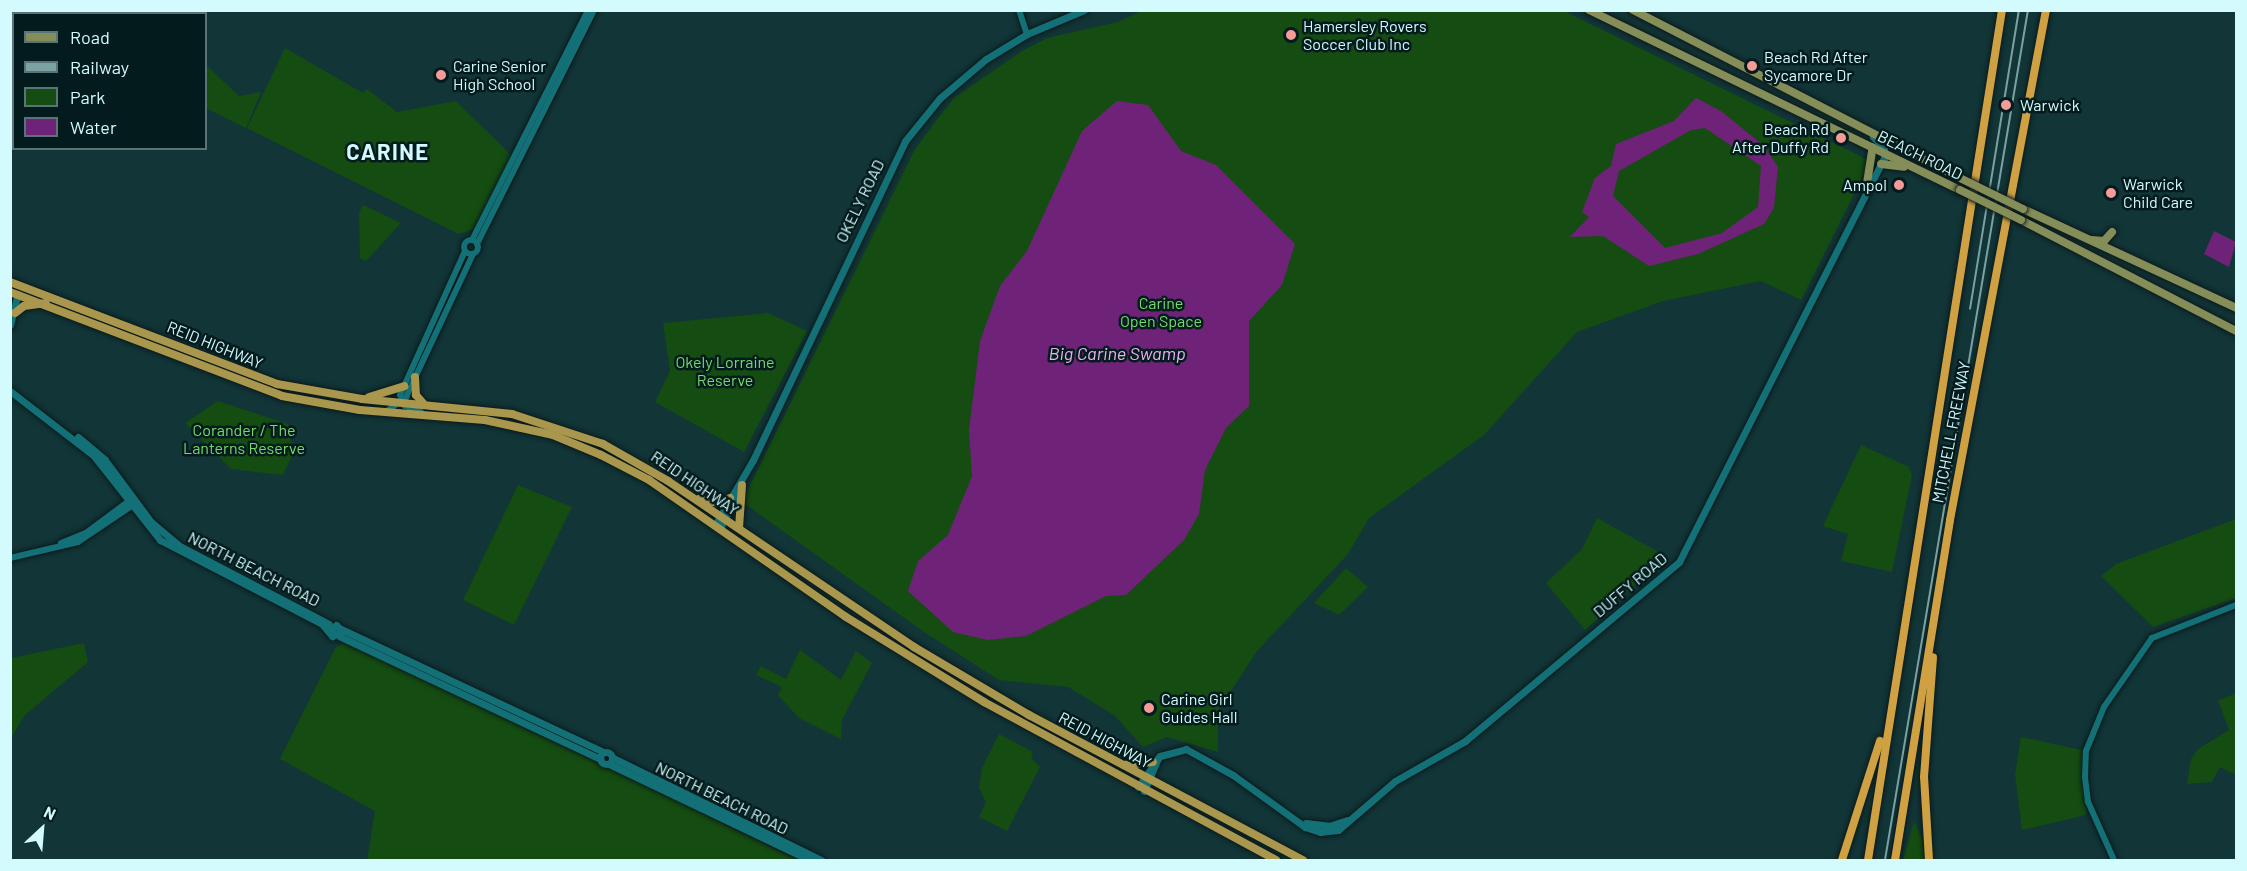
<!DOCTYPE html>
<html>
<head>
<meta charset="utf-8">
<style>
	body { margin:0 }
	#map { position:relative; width:2247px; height:871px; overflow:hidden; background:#123537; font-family:Barlow,sans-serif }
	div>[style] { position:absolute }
	.green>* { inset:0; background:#154c11 }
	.water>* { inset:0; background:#6e2379 }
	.roads { filter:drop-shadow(0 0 2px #0b1a1b) drop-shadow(0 0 2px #0b1a1b) }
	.tertiary>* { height:6px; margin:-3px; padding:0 3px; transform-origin:3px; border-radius:3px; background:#147077 }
	.tertiary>.ring { margin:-3px; padding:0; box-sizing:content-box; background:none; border:6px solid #147077; border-radius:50% }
	.secondary>* { height:7px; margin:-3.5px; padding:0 3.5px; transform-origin:3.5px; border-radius:3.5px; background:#147077 }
	.secondary>.ring { margin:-3.5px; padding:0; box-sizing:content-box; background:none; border:7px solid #147077; border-radius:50% }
	.primary>* { height:8px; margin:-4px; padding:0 4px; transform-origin:4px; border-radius:4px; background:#858d58 }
	.trunk>* { height:8px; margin:-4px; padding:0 4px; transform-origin:4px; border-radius:4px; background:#aa974e }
	.motorway>* { height:8px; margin:-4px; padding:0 4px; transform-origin:4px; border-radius:4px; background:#d0a143 }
	.rail>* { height:1.5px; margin:-0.75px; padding:0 0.75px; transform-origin:0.75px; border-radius:0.75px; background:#7ba1a3 }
	.bridges { filter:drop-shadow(0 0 2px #0b1a1b) drop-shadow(0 0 2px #0b1a1b) }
	.primary-bridge>* { height:8px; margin:-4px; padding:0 4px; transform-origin:4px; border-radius:4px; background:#858d58 }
	.dots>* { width:16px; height:16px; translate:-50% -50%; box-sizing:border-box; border:3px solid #041b1d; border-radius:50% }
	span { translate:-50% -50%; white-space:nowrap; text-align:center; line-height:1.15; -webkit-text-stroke:5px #041b1d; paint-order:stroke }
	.poi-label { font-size:16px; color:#d3fafc }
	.left { translate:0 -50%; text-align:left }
	.right { translate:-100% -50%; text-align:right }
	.street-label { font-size:16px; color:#d3fafc }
	.park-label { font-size:16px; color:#73dc6a }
	.water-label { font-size:18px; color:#ebb1f3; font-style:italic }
	.district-label { font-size:22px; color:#d3fafc; font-weight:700; letter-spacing:1.5px }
	.frame { position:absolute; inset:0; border:12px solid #d3fafc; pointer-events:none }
	.legend { position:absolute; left:12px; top:12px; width:195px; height:138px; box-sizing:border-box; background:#041b1d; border:2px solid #577476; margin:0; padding:8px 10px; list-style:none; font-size:18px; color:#d3fafc }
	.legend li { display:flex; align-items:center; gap:12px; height:30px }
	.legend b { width:30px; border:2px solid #577476 }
	.north { position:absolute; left:12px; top:799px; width:60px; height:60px; -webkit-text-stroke:4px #041b1d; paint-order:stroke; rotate:26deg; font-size:16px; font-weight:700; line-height:24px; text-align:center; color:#d3fafc }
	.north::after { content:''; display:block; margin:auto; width:21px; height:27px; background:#d3fafc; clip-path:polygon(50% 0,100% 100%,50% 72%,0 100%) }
</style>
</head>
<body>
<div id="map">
	<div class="green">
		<i style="clip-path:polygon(1141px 11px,1564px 11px,1866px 159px,1869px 164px,1801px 300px,1761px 281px,1663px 301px,1577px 332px,1484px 435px,1369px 518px,1348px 554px,1257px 651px,1218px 711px,1218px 752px,1167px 737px,1143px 747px,1114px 715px,1068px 687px,999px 680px,924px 632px,742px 502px,914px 151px,935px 122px,954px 98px,1022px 51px,1047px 38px,1118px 22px)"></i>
		<i style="clip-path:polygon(285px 48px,363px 93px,367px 89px,397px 112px,456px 101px,513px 157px,474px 229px,459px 234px,247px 128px)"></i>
		<i style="clip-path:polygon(206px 65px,239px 96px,261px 92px,246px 128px,206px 108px)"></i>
		<i style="clip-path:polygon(363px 205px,401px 223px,366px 261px,360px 258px,359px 213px)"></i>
		<i style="clip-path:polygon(768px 313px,807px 331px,744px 452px,655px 402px,670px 371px,663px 323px)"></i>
		<i style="clip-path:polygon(218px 401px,288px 424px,293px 454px,283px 475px,231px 469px,185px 423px)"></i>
		<i style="clip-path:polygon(1861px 445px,1909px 467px,1912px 475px,1892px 572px,1841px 561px,1848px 534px,1823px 526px)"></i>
		<i style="clip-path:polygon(518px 485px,572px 507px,514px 625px,463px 600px)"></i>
		<i style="clip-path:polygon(1597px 518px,1666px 556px,1585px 630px,1546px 583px,1582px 549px)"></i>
		<i style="clip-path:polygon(2236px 519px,2236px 598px,2153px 627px,2101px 576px,2116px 564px)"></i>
		<i style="clip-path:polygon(1346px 568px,1368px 587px,1339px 615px,1314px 603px)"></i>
		<i style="clip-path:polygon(345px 642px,353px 644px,798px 860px,367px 860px,375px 811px,280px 759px,336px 647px)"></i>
		<i style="clip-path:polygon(84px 643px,88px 662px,25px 715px,11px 738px,11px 658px)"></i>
		<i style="clip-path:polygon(800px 650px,841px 680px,856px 651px,872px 663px,842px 720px,841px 739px,799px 718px,778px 695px,782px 687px,756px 675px,761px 666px,786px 679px)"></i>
		<i style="clip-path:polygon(2236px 693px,2236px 775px,2220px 767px,2212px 782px,2187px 784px,2191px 759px,2198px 749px,2229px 730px,2218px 701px)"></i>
		<i style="clip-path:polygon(999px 734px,1033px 752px,1031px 758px,1040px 767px,1007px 831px,979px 817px,986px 802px,979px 788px,982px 768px)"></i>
		<i style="clip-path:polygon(2021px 737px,2086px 751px,2086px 815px,2022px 830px,2015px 774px)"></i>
		<i style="clip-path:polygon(1914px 821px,1931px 860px,1903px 860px)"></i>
	</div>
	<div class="water">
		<i style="clip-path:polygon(evenodd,1696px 98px,1721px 111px,1764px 146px,1778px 167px,1774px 208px,1764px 224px,1698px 254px,1649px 266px,1603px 236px,1570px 237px,1589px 217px,1582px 212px,1595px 178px,1611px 166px,1616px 144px,1674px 121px,1696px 98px,1705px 128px,1761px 166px,1758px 207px,1722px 233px,1665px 248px,1613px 196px,1619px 171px,1691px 130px,1705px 128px)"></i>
		<i style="clip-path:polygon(1117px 101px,1148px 105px,1181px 151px,1216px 165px,1295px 244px,1282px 285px,1249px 321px,1249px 406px,1226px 428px,1205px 470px,1199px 514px,1184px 540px,1126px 595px,1106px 596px,1026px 636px,988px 640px,953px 632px,908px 591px,918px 561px,948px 535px,972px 476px,969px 430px,980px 341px,1000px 286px,1027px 251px,1082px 131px)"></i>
		<i style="clip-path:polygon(2214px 231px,2236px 242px,2229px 267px,2204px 254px)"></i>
	</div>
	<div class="roads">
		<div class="tertiary">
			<i style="left:1019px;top:10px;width:25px;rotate:72deg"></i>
			<i style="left:472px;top:240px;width:258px;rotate:-63.2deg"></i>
			<i class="ring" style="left:464px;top:240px;width:8px;height:8px"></i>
			<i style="left:477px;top:244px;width:262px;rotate:-63.4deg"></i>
			<i style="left:387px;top:411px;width:24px;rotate:-36deg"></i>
			<i style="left:406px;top:397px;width:158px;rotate:-64.9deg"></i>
			<i style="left:421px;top:412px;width:17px;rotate:-159deg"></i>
			<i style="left:405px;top:406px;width:12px;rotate:-114deg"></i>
			<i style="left:400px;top:395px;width:158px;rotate:-65.7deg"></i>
			<i style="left:61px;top:543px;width:27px;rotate:-22deg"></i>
			<i style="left:86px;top:533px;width:59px;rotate:-36.7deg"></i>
			<i style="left:10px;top:558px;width:70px;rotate:-13.2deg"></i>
			<i style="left:78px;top:542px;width:70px;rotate:-33.9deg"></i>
			<i style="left:2114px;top:860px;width:64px;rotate:-114.1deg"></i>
			<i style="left:2088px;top:802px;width:25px;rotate:-97deg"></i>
			<i style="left:2085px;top:777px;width:26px;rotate:-88deg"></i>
			<i style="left:2086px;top:751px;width:48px;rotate:-67.8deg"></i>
			<i style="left:2104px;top:707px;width:84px;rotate:-55.2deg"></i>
			<i style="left:2152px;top:638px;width:90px;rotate:-21.4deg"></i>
		</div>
		<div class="secondary">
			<i style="left:10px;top:325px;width:32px;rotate:-76deg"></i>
			<i style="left:10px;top:391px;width:106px;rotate:37.7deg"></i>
			<i style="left:94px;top:456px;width:107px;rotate:51.8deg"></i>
			<i style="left:160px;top:540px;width:182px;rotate:27.4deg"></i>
			<i style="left:322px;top:624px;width:16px;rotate:50deg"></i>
			<i style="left:332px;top:636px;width:11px;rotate:-27deg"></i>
			<i style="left:342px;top:631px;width:8px;rotate:-135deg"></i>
			<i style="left:336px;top:625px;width:8px;rotate:135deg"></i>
			<i style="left:78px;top:437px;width:35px;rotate:40deg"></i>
			<i style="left:105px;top:460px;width:77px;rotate:53.4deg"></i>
			<i style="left:151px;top:522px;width:35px;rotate:40deg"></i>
			<i style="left:178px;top:545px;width:170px;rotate:27.6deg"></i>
			<i style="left:715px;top:525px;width:75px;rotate:-59.7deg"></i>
			<i style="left:753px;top:460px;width:353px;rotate:-64.5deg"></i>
			<i style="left:905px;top:141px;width:55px;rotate:-50.9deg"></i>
			<i style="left:940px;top:98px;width:60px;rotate:-40.3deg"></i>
			<i style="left:986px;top:59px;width:48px;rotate:-31.4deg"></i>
			<i style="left:1027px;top:34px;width:62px;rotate:-22.8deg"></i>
			<i style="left:720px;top:528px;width:40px;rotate:-63.4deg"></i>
			<i style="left:341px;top:629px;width:289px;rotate:25.1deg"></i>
			<i style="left:339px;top:636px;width:289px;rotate:25.2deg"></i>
			<i class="ring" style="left:600px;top:752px;width:5px;height:5px"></i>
			<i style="left:613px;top:758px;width:232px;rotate:26.1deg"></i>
			<i style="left:609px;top:764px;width:222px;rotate:25.6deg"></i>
			<i style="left:1138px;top:787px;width:38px;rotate:-55deg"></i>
			<i style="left:1160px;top:756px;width:27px;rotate:-15deg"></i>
			<i style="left:1186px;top:749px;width:54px;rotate:29deg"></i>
			<i style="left:1233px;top:775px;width:89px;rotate:35.8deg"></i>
			<i style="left:1305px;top:827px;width:16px;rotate:18deg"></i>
			<i style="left:1320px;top:832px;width:18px;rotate:-6deg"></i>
			<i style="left:1338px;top:830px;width:75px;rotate:-40.7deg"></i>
			<i style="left:1395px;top:781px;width:81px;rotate:-29.7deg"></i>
			<i style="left:1465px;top:741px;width:279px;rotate:-39.9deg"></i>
			<i style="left:1679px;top:562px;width:453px;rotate:-63.1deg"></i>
			<i style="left:1884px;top:158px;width:11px;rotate:-90deg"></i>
			<i style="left:1884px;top:147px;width:15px;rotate:-138deg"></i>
			<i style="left:1144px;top:791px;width:36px;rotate:-67deg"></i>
			<i style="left:1306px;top:823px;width:23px;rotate:7deg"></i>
			<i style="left:1329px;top:826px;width:19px;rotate:-18deg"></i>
		</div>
		<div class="primary">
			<i style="left:1589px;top:10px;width:412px;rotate:25.9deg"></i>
			<i style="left:1633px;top:10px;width:370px;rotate:27.2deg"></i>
			<i style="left:1881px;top:164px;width:23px;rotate:7deg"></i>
			<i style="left:1867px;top:183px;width:36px;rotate:-81deg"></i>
			<i style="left:2023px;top:209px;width:235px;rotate:24.9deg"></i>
			<i style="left:2021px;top:220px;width:242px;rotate:27.3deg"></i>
			<i style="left:2092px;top:240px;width:12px;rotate:5deg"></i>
			<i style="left:2104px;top:241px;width:12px;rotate:-48deg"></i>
		</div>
		<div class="trunk">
			<i style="left:10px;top:282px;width:286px;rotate:20.9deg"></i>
			<i style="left:277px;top:384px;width:86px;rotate:10deg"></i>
			<i style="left:362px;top:399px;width:151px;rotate:5.7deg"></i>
			<i style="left:512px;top:414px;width:96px;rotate:18.2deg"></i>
			<i style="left:603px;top:444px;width:75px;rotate:29.6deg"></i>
			<i style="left:668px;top:481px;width:297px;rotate:34deg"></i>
			<i style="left:914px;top:647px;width:134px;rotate:30.6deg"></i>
			<i style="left:1029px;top:715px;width:310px;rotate:27.9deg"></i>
			<i style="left:10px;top:292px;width:291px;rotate:20.9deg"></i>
			<i style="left:282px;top:396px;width:79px;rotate:10.2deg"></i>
			<i style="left:360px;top:410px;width:125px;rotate:4.6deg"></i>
			<i style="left:485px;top:420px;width:70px;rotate:12.4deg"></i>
			<i style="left:553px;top:435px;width:52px;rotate:22.6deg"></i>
			<i style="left:601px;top:455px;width:54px;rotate:27.5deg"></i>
			<i style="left:649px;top:480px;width:240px;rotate:34.8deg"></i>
			<i style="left:846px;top:617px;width:162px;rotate:31.6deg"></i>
			<i style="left:984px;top:702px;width:332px;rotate:28.4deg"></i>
			<i style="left:15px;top:313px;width:11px;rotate:-38deg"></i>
			<i style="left:24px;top:306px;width:22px;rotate:-8deg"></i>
			<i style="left:415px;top:377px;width:18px;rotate:87deg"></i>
			<i style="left:416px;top:395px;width:11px;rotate:49deg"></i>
			<i style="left:369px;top:397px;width:37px;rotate:-17deg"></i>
			<i style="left:699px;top:499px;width:19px;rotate:12deg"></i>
			<i style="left:718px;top:503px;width:13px;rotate:-23deg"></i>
			<i style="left:739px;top:528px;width:43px;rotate:-86deg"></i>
			<i style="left:1124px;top:765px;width:29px;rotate:-6deg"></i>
		</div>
		<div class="motorway">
			<i style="left:1842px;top:860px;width:125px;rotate:-72.3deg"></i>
			<i style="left:1868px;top:860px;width:860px;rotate:-81.04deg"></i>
			<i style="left:1895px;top:860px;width:344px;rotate:-80.8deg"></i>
			<i style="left:1950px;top:520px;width:519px;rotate:-79.34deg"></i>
			<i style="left:1929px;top:860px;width:83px;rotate:-93.4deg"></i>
			<i style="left:1924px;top:777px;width:120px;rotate:-85.7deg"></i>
		</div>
	</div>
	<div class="rail">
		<i style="left:1970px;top:309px;width:303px;rotate:-80.7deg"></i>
		<i style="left:1885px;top:860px;width:862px;rotate:-80.45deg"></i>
	</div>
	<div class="bridges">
		<div class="primary-bridge">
			<i style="left:1962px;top:179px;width:68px;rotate:26.2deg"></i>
			<i style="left:1960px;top:190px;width:68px;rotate:26.2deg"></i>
		</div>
	</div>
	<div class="dots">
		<i style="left:1291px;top:35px;background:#f59b98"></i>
		<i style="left:1752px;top:66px;background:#f59b98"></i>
		<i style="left:441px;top:75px;background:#f59b98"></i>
		<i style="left:2006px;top:105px;background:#f59b98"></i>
		<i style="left:1841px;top:138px;background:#f59b98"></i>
		<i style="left:1899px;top:185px;background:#f59b98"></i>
		<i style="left:2111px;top:193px;background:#f59b98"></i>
		<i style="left:1149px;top:708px;background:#f59b98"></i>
	</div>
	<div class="poi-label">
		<span class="left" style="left:1303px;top:35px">Hamersley Rovers<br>Soccer Club Inc</span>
		<span class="left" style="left:1764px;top:66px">Beach Rd After<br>Sycamore Dr</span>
		<span class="left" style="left:453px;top:75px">Carine Senior<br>High School</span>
		<span class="left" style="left:2020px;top:105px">Warwick</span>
		<span class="right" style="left:1829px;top:138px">Beach Rd<br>After Duffy Rd</span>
		<span class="left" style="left:2123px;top:193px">Warwick<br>Child Care</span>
		<span class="right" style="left:1887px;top:185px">Ampol</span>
		<span class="left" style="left:1161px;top:708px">Carine Girl<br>Guides Hall</span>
	</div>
	<div class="street-label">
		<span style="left:1920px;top:155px;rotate:26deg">BEACH ROAD</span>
		<span style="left:860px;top:201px;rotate:-64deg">OKELY ROAD</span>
		<span style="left:215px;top:345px;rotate:22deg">REID HIGHWAY</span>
		<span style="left:1951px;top:432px;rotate:-79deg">MITCHELL FREEWAY</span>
		<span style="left:695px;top:483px;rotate:34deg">REID HIGHWAY</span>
		<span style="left:254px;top:569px;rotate:27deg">NORTH BEACH ROAD</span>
		<span style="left:1630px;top:585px;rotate:-40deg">DUFFY ROAD</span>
		<span style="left:1105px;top:740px;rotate:28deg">REID HIGHWAY</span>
		<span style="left:722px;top:798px;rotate:26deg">NORTH BEACH ROAD</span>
	</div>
	<div class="park-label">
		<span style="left:1161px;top:312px">Carine<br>Open Space</span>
		<span style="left:725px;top:371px">Okely Lorraine<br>Reserve</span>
		<span style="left:244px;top:439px">Corander / The<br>Lanterns Reserve</span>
	</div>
	<div class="water-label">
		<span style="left:1117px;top:353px">Big Carine Swamp</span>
	</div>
	<div class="district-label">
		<span style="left:388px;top:152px">CARINE</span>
	</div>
	<div class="frame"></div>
	<ul class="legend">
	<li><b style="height:8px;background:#858d58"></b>Road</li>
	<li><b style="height:8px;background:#7ba1a3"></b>Railway</li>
	<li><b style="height:16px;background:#154c11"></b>Park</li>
	<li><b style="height:16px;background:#6e2379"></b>Water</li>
	</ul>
	<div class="north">N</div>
</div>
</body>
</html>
